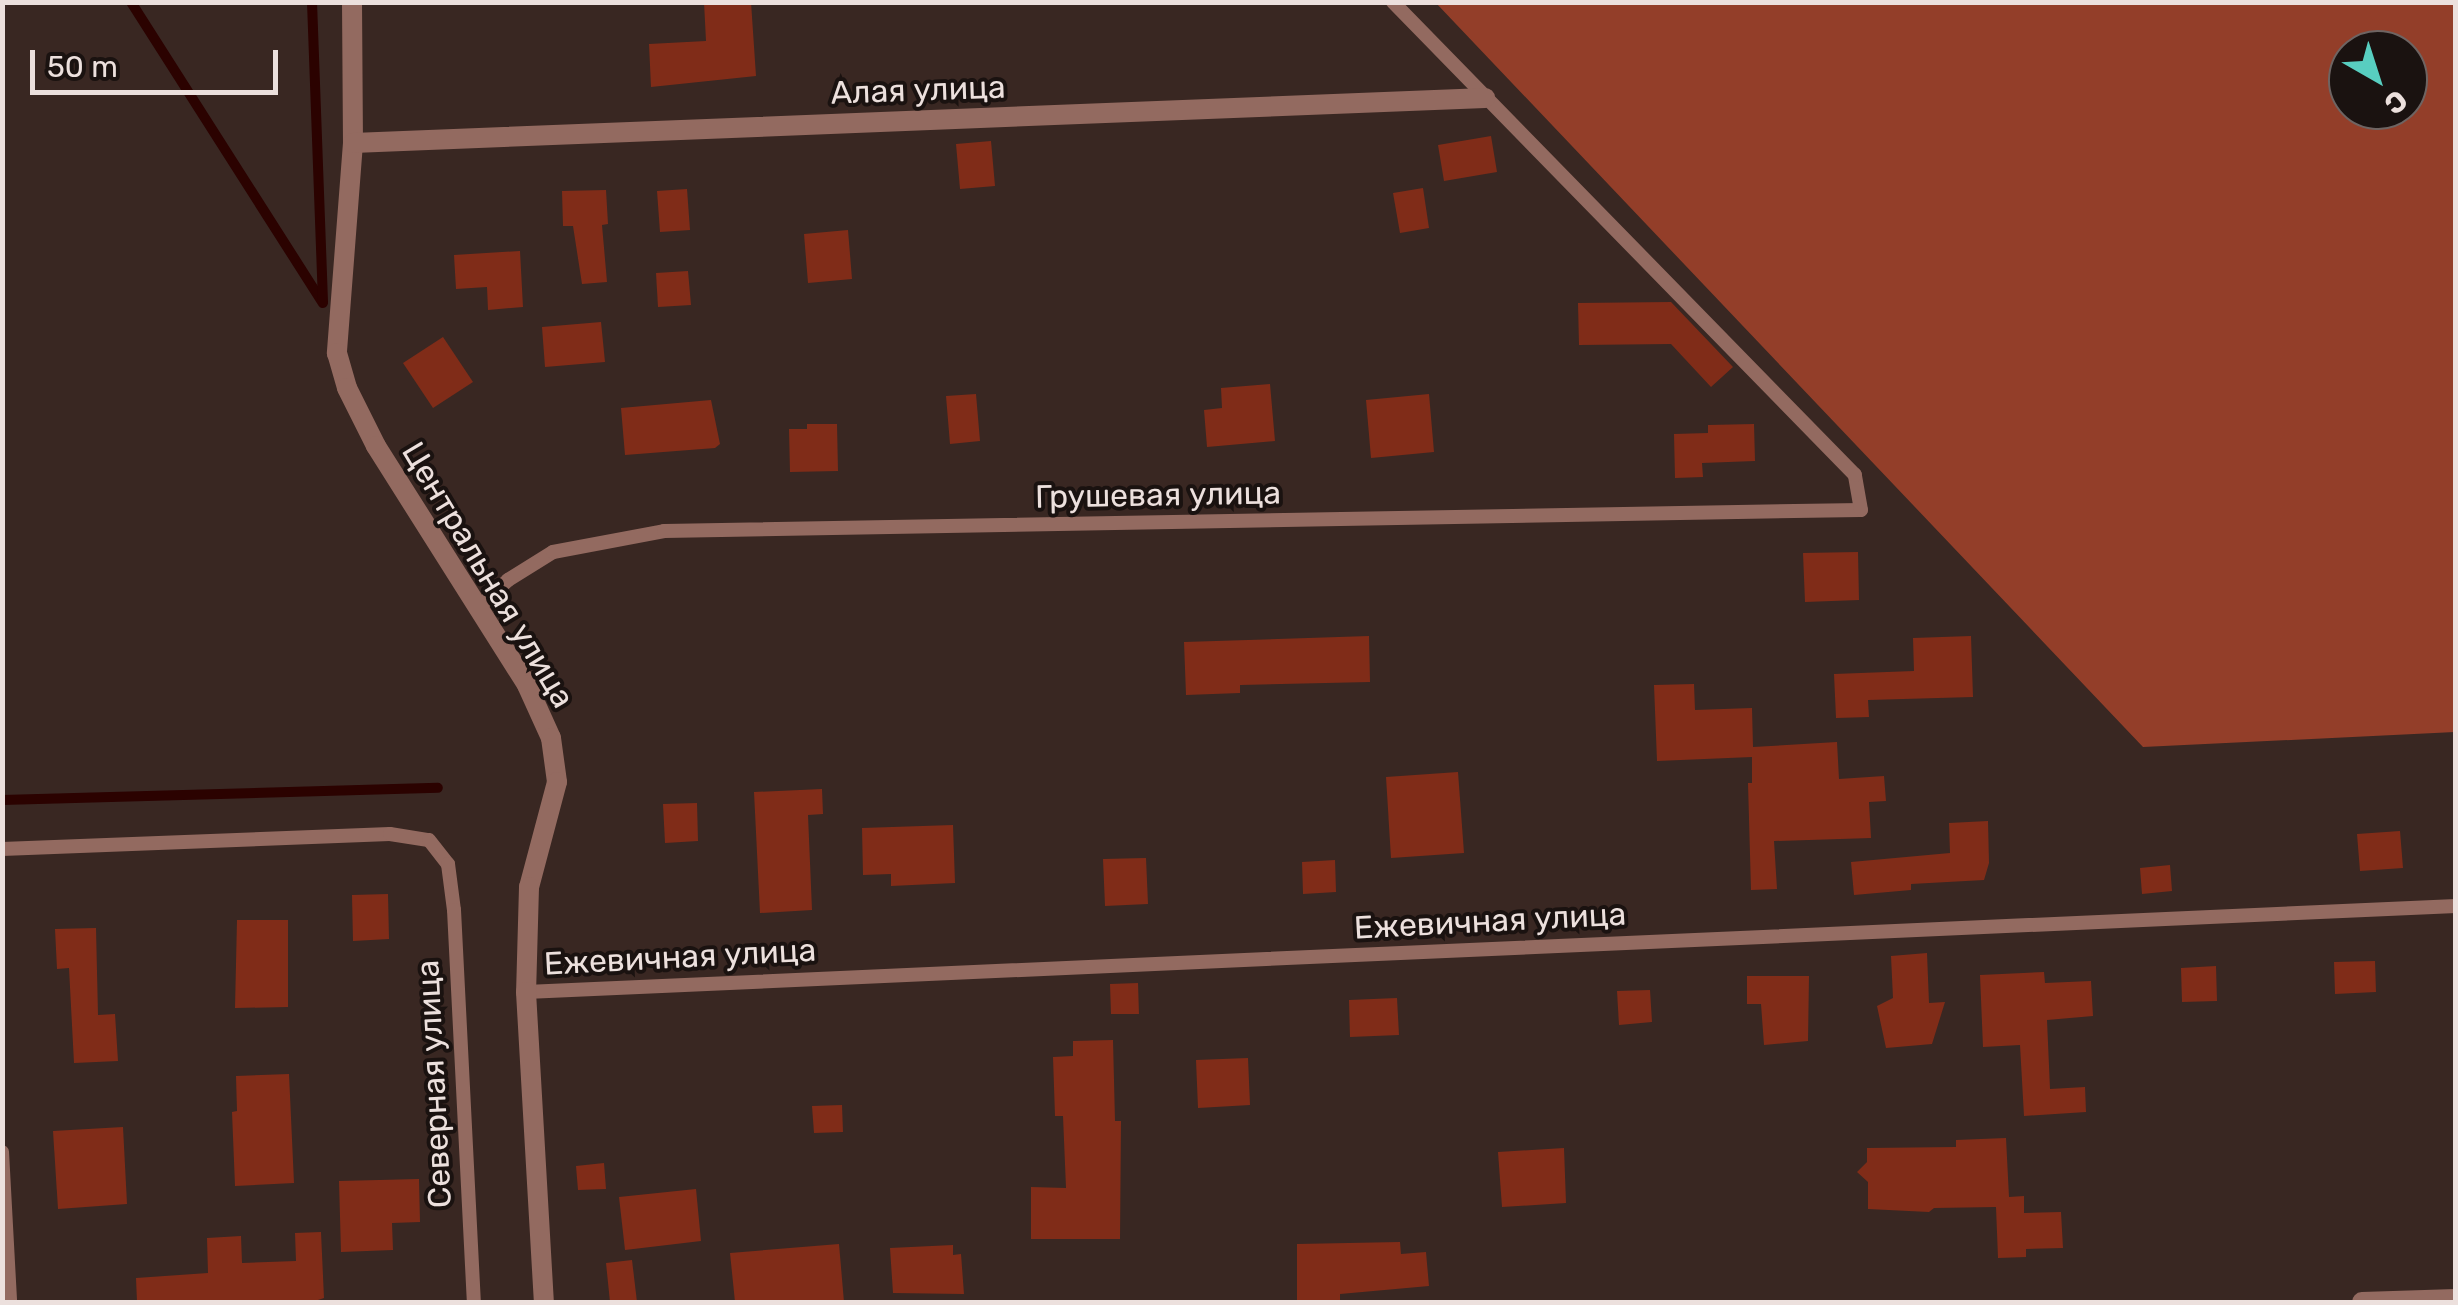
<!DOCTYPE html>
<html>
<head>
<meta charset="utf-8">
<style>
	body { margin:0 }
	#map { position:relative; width:2458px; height:1305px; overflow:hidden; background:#392722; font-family:Rubik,sans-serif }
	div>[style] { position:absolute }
	.forest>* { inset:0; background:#933e29 }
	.stream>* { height:10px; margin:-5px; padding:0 5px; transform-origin:5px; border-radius:5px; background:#2b0200 }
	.building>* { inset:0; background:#802c18 }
	.service>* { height:14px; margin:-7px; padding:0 7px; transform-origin:7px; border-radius:7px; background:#936a60 }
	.minor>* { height:20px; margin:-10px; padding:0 10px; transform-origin:10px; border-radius:10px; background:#936a60 }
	span { translate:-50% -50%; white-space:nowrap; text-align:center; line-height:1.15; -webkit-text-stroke:8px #1a1210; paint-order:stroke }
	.street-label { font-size:32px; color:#ece0dd }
	.frame { position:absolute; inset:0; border:5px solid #ece0dd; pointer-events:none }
	.north { position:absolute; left:2328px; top:30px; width:100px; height:100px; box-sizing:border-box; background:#1a1210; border:2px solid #6e6462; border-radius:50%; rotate:141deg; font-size:28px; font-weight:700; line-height:40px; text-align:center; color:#ece0dd }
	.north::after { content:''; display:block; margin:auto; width:35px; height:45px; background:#58cec0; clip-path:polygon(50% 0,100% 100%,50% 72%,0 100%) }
	.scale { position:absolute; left:30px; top:50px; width:248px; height:45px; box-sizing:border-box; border:5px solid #ece0dd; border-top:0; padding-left:12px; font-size:30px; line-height:35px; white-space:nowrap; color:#ece0dd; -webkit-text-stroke:8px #1a1210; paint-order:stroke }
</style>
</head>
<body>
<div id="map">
	<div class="forest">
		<i style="clip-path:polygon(evenodd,1436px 3px,2455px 3px,2455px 732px,2143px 747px,1436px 3px,2348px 50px,2408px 50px,2408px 110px,2348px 110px,2348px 50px)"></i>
	</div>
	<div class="stream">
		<i style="left:131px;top:2px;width:357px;rotate:57.5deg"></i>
		<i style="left:312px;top:2px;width:300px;rotate:87.9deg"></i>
		<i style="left:2px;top:800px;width:436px;rotate:-1.6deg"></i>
	</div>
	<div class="building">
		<i style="clip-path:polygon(704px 2px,751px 2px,756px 76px,651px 87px,649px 44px,706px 41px)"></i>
		<i style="clip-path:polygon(1491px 136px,1497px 172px,1444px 181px,1438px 145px)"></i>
		<i style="clip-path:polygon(991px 141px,995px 186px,960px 189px,956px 144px)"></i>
		<i style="clip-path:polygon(1423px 188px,1429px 228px,1400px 233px,1393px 193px)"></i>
		<i style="clip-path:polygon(687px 189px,690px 230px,660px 232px,657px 191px)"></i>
		<i style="clip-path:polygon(606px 190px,608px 224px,602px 225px,607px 282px,582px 284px,573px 226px,563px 226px,562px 191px)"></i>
		<i style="clip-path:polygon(848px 230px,852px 279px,808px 283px,804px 234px)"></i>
		<i style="clip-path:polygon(520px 251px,523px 307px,488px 310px,487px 287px,456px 289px,454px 255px)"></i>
		<i style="clip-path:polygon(688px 271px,691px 305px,658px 307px,656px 273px)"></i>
		<i style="clip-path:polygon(1671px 302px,1733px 367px,1711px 387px,1671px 344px,1579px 345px,1578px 303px)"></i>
		<i style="clip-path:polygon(601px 322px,605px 362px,545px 367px,542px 327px)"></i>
		<i style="clip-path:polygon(443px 337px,473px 382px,433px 408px,403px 363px)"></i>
		<i style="clip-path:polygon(1270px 384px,1275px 441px,1207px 447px,1204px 410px,1222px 408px,1221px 388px)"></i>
		<i style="clip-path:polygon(976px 394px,980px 441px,950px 444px,946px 396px)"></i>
		<i style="clip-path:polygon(1429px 394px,1434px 452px,1371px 458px,1366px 400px)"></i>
		<i style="clip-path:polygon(711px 400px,720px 444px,715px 448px,625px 455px,621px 408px)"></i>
		<i style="clip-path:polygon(807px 424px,837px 424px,838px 471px,790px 472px,789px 429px,807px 429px)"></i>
		<i style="clip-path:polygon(1754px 424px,1755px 461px,1702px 463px,1703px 477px,1675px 478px,1674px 434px,1708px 433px,1708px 425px)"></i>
		<i style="clip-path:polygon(1858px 552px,1859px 600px,1805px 602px,1803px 553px)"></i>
		<i style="clip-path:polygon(1369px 636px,1370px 682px,1240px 685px,1240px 693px,1186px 695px,1184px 642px)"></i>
		<i style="clip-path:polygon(1971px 636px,1973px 697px,1868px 700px,1869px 717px,1836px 718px,1834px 674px,1914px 671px,1913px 638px)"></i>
		<i style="clip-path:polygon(1694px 684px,1695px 710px,1752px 708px,1753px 747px,1837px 742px,1839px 779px,1884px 776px,1886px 801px,1869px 802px,1871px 838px,1774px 841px,1777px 889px,1751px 890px,1748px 783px,1752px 783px,1752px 757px,1657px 761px,1654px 685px)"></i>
		<i style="clip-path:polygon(1458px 772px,1464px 853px,1391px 858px,1386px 777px)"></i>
		<i style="clip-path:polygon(822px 789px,823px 814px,808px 815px,812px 910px,760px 913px,754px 792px)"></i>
		<i style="clip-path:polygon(697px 803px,698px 841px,665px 843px,663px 804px)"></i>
		<i style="clip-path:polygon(1988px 821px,1989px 863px,1984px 880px,1911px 884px,1911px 890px,1854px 895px,1851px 862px,1950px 853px,1949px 823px)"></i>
		<i style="clip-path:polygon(953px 825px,955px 883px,891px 886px,891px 874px,863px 875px,862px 828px)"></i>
		<i style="clip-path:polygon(2400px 831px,2403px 868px,2360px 871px,2357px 834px)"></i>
		<i style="clip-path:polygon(1146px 858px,1148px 904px,1105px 906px,1103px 859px)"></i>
		<i style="clip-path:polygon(1335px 860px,1336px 892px,1303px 894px,1302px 862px)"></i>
		<i style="clip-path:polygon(2170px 865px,2172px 891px,2142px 894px,2140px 868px)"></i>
		<i style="clip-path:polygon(388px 894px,389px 939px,353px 941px,352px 895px)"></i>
		<i style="clip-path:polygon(237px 920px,288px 920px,288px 1007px,235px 1008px)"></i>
		<i style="clip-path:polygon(96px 928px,98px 1015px,115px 1014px,118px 1061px,74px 1063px,69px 968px,57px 969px,55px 929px)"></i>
		<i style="clip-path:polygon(1927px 953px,1929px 1003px,1945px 1002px,1932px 1044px,1886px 1048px,1877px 1006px,1893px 998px,1891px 956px)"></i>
		<i style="clip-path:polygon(2375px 961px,2376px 992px,2335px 994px,2334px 962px)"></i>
		<i style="clip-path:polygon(2216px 966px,2217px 1001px,2182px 1002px,2181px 968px)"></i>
		<i style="clip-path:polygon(2044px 972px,2045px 983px,2091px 981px,2093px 1016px,2047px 1020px,2050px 1089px,2085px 1087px,2086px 1112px,2024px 1116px,2020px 1045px,1983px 1047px,1980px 975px)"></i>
		<i style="clip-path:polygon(1747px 976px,1809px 976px,1808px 1041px,1764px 1045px,1761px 1004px,1747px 1004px)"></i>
		<i style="clip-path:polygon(1138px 983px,1139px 1014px,1111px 1014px,1110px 984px)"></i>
		<i style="clip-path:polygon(1650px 990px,1652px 1022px,1619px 1025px,1617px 991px)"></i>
		<i style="clip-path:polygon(1397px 998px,1399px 1035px,1350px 1037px,1349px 1000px)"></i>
		<i style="clip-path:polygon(1113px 1040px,1115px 1121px,1121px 1121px,1120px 1239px,1031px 1239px,1031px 1187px,1066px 1188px,1063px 1116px,1055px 1116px,1053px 1057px,1073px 1056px,1073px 1041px)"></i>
		<i style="clip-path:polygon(1248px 1058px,1250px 1105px,1198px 1108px,1196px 1060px)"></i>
		<i style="clip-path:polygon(289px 1074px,294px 1183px,235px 1186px,232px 1112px,237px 1111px,236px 1076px)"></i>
		<i style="clip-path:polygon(842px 1105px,843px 1132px,814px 1133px,812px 1106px)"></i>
		<i style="clip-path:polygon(123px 1127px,127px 1204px,58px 1209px,53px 1131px)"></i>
		<i style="clip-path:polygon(2006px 1138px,2009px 1197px,2024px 1196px,2024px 1213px,2061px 1212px,2063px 1248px,2026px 1249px,2026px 1257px,1998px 1258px,1996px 1207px,1934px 1208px,1929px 1212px,1868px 1209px,1868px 1182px,1857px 1172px,1867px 1162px,1867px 1148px,1956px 1147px,1956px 1140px)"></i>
		<i style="clip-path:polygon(1564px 1148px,1566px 1203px,1502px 1207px,1498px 1152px)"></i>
		<i style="clip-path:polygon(604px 1163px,606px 1189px,578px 1190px,576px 1166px)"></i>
		<i style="clip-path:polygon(419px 1179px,420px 1222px,392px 1223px,393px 1250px,341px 1252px,339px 1181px)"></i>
		<i style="clip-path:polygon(696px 1189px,701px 1241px,625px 1250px,619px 1197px)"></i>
		<i style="clip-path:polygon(321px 1232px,324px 1298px,312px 1302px,137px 1302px,136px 1278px,208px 1273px,207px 1238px,241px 1236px,242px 1263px,296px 1261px,295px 1233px)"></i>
		<i style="clip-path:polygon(1400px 1242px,1401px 1254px,1426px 1252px,1429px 1286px,1340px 1294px,1340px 1302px,1297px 1302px,1297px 1244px)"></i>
		<i style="clip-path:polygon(839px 1244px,844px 1302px,735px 1302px,730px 1253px)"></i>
		<i style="clip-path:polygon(953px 1245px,953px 1255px,961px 1254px,964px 1294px,893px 1293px,890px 1248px)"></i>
		<i style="clip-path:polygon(632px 1260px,637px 1302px,610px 1302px,606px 1263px)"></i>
	</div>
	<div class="service">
		<i style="left:478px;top:608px;width:41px;rotate:-43deg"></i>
		<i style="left:508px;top:580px;width:53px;rotate:-31.9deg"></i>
		<i style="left:553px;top:552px;width:113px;rotate:-10.7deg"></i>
		<i style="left:664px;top:531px;width:1197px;rotate:-1.01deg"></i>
		<i style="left:1861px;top:510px;width:36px;rotate:-100deg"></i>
		<i style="left:1855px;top:475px;width:661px;rotate:-134.33deg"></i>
		<i style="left:2px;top:849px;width:388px;rotate:-2.2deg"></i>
		<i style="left:390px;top:834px;width:39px;rotate:9deg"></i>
		<i style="left:429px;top:840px;width:31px;rotate:52deg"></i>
		<i style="left:448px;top:864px;width:46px;rotate:82.6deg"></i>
		<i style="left:454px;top:910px;width:393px;rotate:87.1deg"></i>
		<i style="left:526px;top:992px;width:1932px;rotate:-2.55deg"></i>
		<i style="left:2px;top:1152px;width:150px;rotate:86.9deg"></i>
	</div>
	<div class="minor">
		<i style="left:352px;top:2px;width:141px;rotate:89.6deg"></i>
		<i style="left:353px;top:143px;width:211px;rotate:94.4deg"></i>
		<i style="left:337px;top:353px;width:36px;rotate:74deg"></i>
		<i style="left:347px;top:388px;width:65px;rotate:63.4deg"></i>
		<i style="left:376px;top:446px;width:283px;rotate:57.7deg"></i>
		<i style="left:527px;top:685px;width:58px;rotate:65.6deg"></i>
		<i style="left:551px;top:738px;width:44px;rotate:82.2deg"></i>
		<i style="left:557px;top:782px;width:109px;rotate:104.9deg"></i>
		<i style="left:529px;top:887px;width:105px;rotate:91.6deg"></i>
		<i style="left:526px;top:992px;width:311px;rotate:86.7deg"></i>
		<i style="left:353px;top:143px;width:1133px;rotate:-2.28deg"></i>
		<i style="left:2362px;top:1302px;width:94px;rotate:-1.8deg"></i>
	</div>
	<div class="street-label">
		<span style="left:918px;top:90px;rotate:-2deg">Алая улица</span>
		<span style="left:1158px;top:495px;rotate:-1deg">Грушевая улица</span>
		<span style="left:488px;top:575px;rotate:59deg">Центральная улица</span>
		<span style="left:1490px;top:921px;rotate:-3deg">Ежевичная улица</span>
		<span style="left:680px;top:957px;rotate:-3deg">Ежевичная улица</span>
		<span style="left:434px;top:1084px;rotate:-93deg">Северная улица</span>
	</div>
	<div class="frame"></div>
	<div class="north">С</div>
	<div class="scale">50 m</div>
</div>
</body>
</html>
